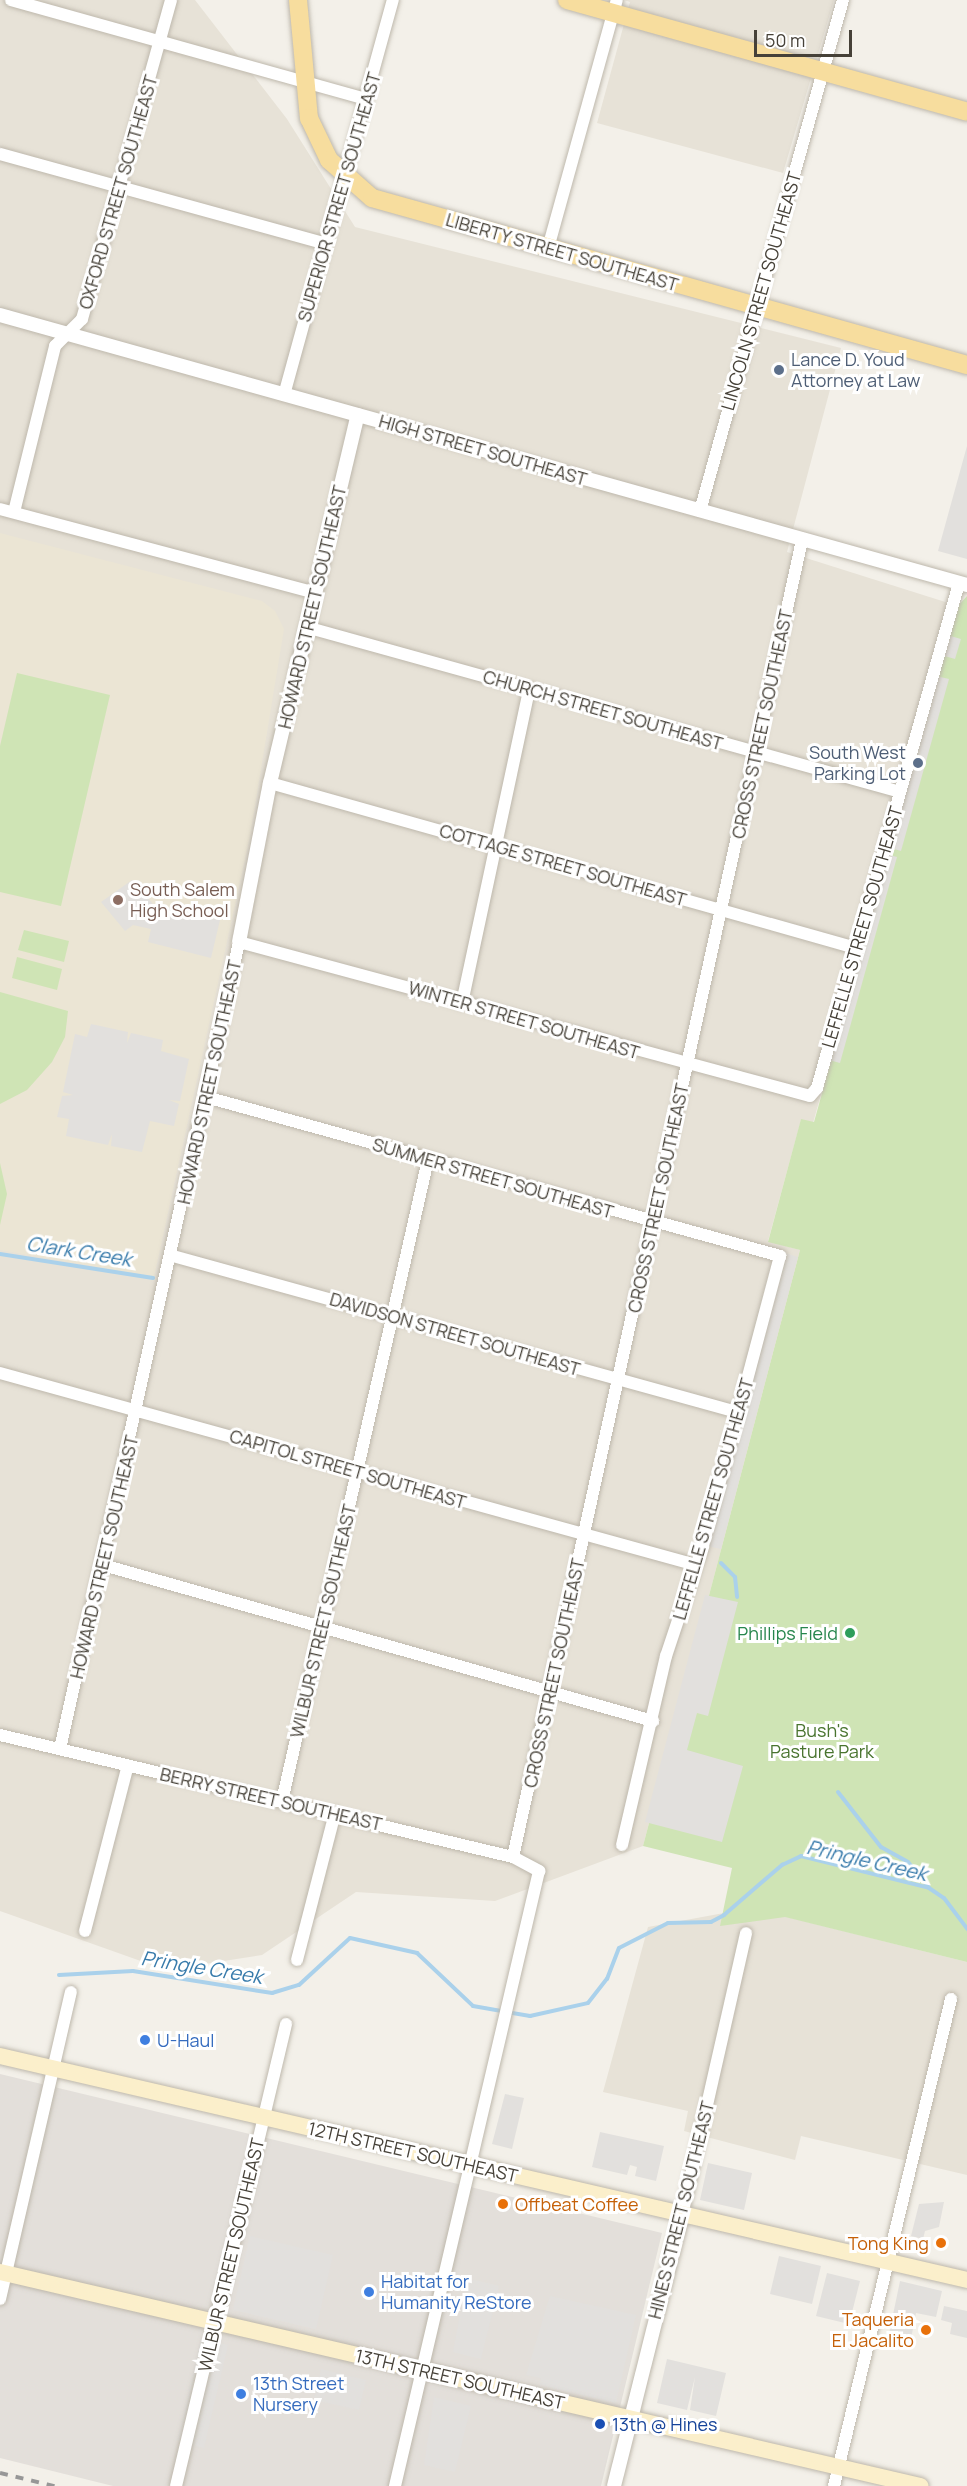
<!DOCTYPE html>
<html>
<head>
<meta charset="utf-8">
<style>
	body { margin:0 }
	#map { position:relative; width:967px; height:2486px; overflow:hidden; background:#f3f0e9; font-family:Manrope,sans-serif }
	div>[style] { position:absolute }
	.residential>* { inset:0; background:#e7e2d7 }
	.industrial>* { inset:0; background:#e3dfda }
	.education>* { inset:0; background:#ebe5d4 }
	.green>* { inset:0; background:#cfe4b5 }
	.parking>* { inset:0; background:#e2e0dd }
	.stream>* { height:4px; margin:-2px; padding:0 2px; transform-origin:2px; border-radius:2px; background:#aad1eb }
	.roads { filter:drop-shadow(0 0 2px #beb8ac) drop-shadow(0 0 2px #beb8ac) }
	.minor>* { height:12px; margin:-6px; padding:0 6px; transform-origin:6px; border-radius:6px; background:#fff }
	.tertiary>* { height:14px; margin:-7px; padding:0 7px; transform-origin:7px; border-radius:7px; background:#fff }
	.secondary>* { height:16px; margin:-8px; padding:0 8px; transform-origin:8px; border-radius:8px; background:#fbefcb }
	.primary>* { height:18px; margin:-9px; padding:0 9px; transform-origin:9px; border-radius:9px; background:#f7dd9e }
	.rail>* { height:4px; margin-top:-2px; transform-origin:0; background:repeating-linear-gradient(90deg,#979797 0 8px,transparent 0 16px) }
	.dots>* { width:16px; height:16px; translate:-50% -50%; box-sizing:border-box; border:3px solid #fff; border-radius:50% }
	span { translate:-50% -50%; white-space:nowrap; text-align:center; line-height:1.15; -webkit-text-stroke:6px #fff; paint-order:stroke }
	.street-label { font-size:18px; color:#464138 }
	.service-label { font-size:18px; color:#4e5e75 }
	.left { translate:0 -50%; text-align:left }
	.right { translate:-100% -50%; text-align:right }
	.education-label { font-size:18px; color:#785e54 }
	.leisure-label { font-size:18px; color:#27864d }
	.park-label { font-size:18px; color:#49742f }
	.shop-label { font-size:18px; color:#366cbe }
	.food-label { font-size:18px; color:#c56008 }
	.transit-label { font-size:18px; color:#164399 }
	.water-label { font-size:20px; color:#387bab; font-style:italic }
	.scale { position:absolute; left:754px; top:30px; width:98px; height:27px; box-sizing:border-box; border:3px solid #464138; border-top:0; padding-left:8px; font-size:18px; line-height:21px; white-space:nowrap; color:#464138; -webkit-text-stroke:4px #fff; paint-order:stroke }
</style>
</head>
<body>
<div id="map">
	<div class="residential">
		<i style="clip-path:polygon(0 0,195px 0,287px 119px,355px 227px,841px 348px,787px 552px,958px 606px,813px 1123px,801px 1120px,768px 1241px,800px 1250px,643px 1846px,495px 1901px,356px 1892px,262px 1955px,166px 1970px,0 1911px)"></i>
		<i style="clip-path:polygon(624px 0,834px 0,783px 173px,597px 123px,630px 2px)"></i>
		<i style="clip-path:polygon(751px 1908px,967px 1962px,967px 2175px,801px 2136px,795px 2160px,684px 2131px,688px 2111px,603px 2092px,648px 1927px)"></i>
	</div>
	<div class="industrial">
		<i style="clip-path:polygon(0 2074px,662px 2233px,601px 2486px,113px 2486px,0 2458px)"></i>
	</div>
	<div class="education">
		<i style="clip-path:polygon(0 533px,262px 601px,275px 611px,284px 629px,250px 836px,154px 1277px,0 1250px)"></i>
	</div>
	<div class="green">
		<i style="clip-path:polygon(967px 596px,967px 1962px,785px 1917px,720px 1926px,732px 1868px,643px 1846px,800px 1250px,768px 1242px,801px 1119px,814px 1122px,958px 606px)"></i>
		<i style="clip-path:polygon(17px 673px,110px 695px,61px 906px,0 892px,0 746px)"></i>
		<i style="clip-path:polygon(24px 930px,69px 941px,64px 962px,18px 950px)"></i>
		<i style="clip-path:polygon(17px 957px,62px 969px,57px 990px,12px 978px)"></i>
		<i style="clip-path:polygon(0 992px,68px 1011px,65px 1037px,52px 1062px,27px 1090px,0 1104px)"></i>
		<i style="clip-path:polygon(0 1163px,7px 1194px,0 1225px)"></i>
	</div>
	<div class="parking">
		<i style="clip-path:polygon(967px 446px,967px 559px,938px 551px)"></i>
		<i style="clip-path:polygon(947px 635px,961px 639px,955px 659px,941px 655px)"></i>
		<i style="clip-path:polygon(936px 676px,949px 679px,901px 851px,887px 847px)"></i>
		<i style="clip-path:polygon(886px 854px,897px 857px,840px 1063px,829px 1060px)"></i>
		<i style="clip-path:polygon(132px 880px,153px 904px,146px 910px,150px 914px,156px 915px,158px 905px,220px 920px,211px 958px,148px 942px,151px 929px,133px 925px,125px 931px,101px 902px)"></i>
		<i style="clip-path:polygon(91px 1024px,128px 1032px,127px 1043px,131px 1033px,163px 1040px,161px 1051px,189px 1059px,180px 1101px,169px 1100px,179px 1104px,174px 1126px,150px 1121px,142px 1152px,111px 1146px,112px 1134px,108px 1145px,66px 1136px,69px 1119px,57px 1117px,62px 1096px,73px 1095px,63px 1092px,75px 1034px,87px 1037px)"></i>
		<i style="clip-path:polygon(785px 1253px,798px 1257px,721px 1549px,707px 1546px)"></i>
		<i style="clip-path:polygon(705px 1595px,738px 1602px,708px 1716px,697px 1713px,687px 1750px,743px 1766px,722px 1842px,645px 1822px)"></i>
		<i style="clip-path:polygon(505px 2094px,524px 2098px,512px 2149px,492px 2144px)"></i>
		<i style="clip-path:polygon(600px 2132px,664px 2146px,656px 2181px,635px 2176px,637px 2167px,630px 2165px,627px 2175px,592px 2167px)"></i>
		<i style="clip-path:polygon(708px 2163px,752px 2173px,744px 2210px,700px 2200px)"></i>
		<i style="clip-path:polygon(944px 2202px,939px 2227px,925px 2231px,923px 2239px,911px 2236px,919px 2204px)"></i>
		<i style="clip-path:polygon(250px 2236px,333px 2255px,316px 2329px,233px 2310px)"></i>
		<i style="clip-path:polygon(779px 2256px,821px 2266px,812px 2304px,770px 2294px)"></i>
		<i style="clip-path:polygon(827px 2273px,860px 2281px,849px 2324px,816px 2316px)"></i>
		<i style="clip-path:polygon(475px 2280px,499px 2286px,481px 2359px,453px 2352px,466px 2282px)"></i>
		<i style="clip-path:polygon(900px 2281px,942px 2291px,936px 2317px,916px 2313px,911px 2339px,889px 2334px)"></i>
		<i style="clip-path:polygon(550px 2296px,636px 2315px,616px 2403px,540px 2385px,541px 2378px,526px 2375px)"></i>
		<i style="clip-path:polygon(944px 2306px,967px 2311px,967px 2338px,950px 2334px,952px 2323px,941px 2320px)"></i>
		<i style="clip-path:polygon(201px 2338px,228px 2345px,204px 2448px,177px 2441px)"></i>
		<i style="clip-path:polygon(667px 2359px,726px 2373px,716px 2416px,690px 2410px,695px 2377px,687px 2410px,657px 2403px)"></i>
		<i style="clip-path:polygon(321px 2369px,366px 2380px,359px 2410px,314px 2400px)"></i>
		<i style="clip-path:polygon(434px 2397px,471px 2406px,455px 2472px,424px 2465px)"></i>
	</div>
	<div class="stream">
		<i style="left:0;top:1254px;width:155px;rotate:8.9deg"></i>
		<i style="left:721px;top:1563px;width:20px;rotate:45deg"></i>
		<i style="left:735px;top:1577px;width:20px;rotate:84deg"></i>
		<i style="left:838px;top:1792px;width:70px;rotate:52deg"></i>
		<i style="left:881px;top:1847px;width:31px;rotate:29deg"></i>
		<i style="left:908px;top:1862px;width:31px;rotate:50deg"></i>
		<i style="left:59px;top:1975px;width:74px;rotate:-3.1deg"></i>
		<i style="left:133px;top:1971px;width:141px;rotate:9deg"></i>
		<i style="left:272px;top:1993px;width:28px;rotate:-17deg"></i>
		<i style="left:299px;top:1985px;width:69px;rotate:-42.7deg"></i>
		<i style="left:350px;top:1938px;width:69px;rotate:12.6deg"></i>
		<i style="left:417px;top:1953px;width:77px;rotate:43.4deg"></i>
		<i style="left:473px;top:2006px;width:58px;rotate:10deg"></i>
		<i style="left:530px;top:2016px;width:59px;rotate:-12.6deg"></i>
		<i style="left:588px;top:2003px;width:31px;rotate:-52deg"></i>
		<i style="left:607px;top:1979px;width:33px;rotate:-69deg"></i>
		<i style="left:619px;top:1948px;width:55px;rotate:-27deg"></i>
		<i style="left:668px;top:1923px;width:43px;rotate:-1.3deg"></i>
		<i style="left:711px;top:1922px;width:15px;rotate:-28deg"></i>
		<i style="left:724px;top:1915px;width:77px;rotate:-40.8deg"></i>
		<i style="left:782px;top:1865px;width:21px;rotate:-25deg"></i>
		<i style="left:801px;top:1856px;width:132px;rotate:14deg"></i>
		<i style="left:929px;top:1888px;width:18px;rotate:34deg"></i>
		<i style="left:944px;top:1898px;width:39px;rotate:53deg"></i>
	</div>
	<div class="roads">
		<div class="minor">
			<i style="left:11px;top:0;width:369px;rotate:15.6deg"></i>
			<i style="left:0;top:154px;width:338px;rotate:15.4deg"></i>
			<i style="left:548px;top:248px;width:257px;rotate:-74.5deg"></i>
			<i style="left:284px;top:395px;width:410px;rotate:-74.6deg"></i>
			<i style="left:0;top:509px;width:326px;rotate:14.9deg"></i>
			<i style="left:700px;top:511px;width:531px;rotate:-74.37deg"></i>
			<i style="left:14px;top:512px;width:171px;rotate:-76.1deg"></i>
			<i style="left:55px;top:346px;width:38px;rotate:-45deg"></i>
			<i style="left:82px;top:319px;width:331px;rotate:-74.4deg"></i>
			<i style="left:306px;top:627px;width:616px;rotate:15.52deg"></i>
			<i style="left:270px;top:783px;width:609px;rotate:15.73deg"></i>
			<i style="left:462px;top:1003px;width:320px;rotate:-77.9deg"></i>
			<i style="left:206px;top:1097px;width:596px;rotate:15.48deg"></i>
			<i style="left:780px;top:1256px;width:299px;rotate:104.9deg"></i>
			<i style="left:703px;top:1545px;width:117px;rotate:108.4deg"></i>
			<i style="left:666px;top:1656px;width:194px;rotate:103.1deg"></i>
			<i style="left:173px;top:1256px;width:585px;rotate:15.46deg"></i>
			<i style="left:0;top:1373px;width:722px;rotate:15.42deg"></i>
			<i style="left:103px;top:1565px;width:572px;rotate:15.84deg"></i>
			<i style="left:0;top:1735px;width:527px;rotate:13.38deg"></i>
			<i style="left:513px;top:1857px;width:30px;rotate:28deg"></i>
			<i style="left:539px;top:1871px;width:632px;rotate:103.18deg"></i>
			<i style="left:60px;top:1749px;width:827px;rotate:-77.49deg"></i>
			<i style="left:239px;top:942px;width:591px;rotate:15.09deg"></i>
			<i style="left:810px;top:1096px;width:11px;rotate:-49deg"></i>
			<i style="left:817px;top:1088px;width:525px;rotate:-74.29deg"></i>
			<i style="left:282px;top:1801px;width:657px;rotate:-77.17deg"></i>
			<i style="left:513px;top:1857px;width:1348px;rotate:-77.62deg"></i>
			<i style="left:85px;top:1931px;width:171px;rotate:-75.5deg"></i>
			<i style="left:297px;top:1960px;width:152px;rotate:-75.5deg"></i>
			<i style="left:682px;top:2215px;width:289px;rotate:-77.2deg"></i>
			<i style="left:0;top:2299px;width:315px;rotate:-77deg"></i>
			<i style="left:176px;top:2486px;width:475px;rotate:-76.6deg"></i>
			<i style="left:834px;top:2486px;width:501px;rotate:-76.49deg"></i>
		</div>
		<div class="tertiary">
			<i style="left:0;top:315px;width:1004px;rotate:15.6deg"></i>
			<i style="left:239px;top:942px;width:162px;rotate:-79deg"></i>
			<i style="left:270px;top:783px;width:378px;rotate:-76.6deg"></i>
			<i style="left:614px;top:2486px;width:279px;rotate:-75.9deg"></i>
		</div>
		<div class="secondary">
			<i style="left:0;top:2056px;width:993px;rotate:13.04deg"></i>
			<i style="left:0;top:2272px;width:945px;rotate:13.09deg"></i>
		</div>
		<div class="primary">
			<i style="left:298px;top:0;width:119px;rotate:84.7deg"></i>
			<i style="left:309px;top:118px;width:47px;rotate:64.5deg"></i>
			<i style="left:329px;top:160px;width:57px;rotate:41.5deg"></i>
			<i style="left:372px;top:198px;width:618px;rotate:15.68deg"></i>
			<i style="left:567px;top:0;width:415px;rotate:15.6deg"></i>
		</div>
	</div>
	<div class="rail">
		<i style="left:0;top:2473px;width:56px;rotate:13.5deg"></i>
	</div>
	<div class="dots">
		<i style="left:779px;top:370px;background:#5c6f8a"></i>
		<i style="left:918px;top:763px;background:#5c6f8a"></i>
		<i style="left:118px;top:900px;background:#8d6e63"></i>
		<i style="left:850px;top:1633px;background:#2e9e5b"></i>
		<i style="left:145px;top:2040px;background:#3f7fe0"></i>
		<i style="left:503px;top:2204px;background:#e8710a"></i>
		<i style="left:941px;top:2243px;background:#e8710a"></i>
		<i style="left:369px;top:2292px;background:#3f7fe0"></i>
		<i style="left:926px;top:2330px;background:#e8710a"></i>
		<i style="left:241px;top:2394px;background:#3f7fe0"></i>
		<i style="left:600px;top:2424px;background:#1a4fb4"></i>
	</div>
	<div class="street-label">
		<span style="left:118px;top:192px;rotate:-74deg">OXFORD STREET SOUTHEAST</span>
		<span style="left:339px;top:197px;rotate:-74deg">SUPERIOR STREET SOUTHEAST</span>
		<span style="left:562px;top:252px;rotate:16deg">LIBERTY STREET SOUTHEAST</span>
		<span style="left:761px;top:291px;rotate:-74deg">LINCOLN STREET SOUTHEAST</span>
		<span style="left:483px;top:450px;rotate:16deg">HIGH STREET SOUTHEAST</span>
		<span style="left:312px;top:607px;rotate:-77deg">HOWARD STREET SOUTHEAST</span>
		<span style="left:603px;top:710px;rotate:16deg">CHURCH STREET SOUTHEAST</span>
		<span style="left:762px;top:724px;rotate:-78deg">CROSS STREET SOUTHEAST</span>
		<span style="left:563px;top:865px;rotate:16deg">COTTAGE STREET SOUTHEAST</span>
		<span style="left:862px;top:927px;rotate:-74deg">LEFFELLE STREET SOUTHEAST</span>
		<span style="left:524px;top:1020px;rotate:16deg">WINTER STREET SOUTHEAST</span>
		<span style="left:209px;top:1082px;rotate:-78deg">HOWARD STREET SOUTHEAST</span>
		<span style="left:493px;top:1178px;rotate:16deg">SUMMER STREET SOUTHEAST</span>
		<span style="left:658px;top:1198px;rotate:-78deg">CROSS STREET SOUTHEAST</span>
		<span style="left:455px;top:1334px;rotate:16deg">DAVIDSON STREET SOUTHEAST</span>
		<span style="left:348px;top:1469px;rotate:16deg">CAPITOL STREET SOUTHEAST</span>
		<span style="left:713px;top:1499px;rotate:-74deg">LEFFELLE STREET SOUTHEAST</span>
		<span style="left:104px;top:1557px;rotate:-77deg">HOWARD STREET SOUTHEAST</span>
		<span style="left:323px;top:1621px;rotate:-77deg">WILBUR STREET SOUTHEAST</span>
		<span style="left:554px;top:1673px;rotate:-78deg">CROSS STREET SOUTHEAST</span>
		<span style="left:271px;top:1799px;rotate:13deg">BERRY STREET SOUTHEAST</span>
		<span style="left:413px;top:2152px;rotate:13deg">12TH STREET SOUTHEAST</span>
		<span style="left:681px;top:2210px;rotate:-76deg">HINES STREET SOUTHEAST</span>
		<span style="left:231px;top:2255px;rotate:-77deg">WILBUR STREET SOUTHEAST</span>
		<span style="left:460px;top:2379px;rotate:13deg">13TH STREET SOUTHEAST</span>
	</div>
	<div class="service-label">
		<span class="left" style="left:791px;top:370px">Lance D. Youd<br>Attorney at Law</span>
		<span class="right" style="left:906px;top:763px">South West<br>Parking Lot</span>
	</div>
	<div class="education-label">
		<span class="left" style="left:130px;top:900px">South Salem<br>High School</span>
	</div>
	<div class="leisure-label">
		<span class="right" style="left:838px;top:1633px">Phillips Field</span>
	</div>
	<div class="park-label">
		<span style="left:822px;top:1741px">Bush's<br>Pasture Park</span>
	</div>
	<div class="shop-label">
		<span class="left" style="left:157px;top:2040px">U-Haul</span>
		<span class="left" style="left:381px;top:2292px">Habitat for<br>Humanity ReStore</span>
		<span class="left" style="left:253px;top:2394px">13th Street<br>Nursery</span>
	</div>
	<div class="food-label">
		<span class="left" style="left:515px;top:2204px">Offbeat Coffee</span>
		<span class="right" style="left:929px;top:2243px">Tong King</span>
		<span class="right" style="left:914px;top:2330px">Taqueria<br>El Jacalito</span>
	</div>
	<div class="transit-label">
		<span class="left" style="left:612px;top:2424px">13th @ Hines</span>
	</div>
	<div class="water-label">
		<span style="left:79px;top:1251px;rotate:9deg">Clark Creek</span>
		<span style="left:867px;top:1860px;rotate:13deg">Pringle Creek</span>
		<span style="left:202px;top:1967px;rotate:9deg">Pringle Creek</span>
	</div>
	<div class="scale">50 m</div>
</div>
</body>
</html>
